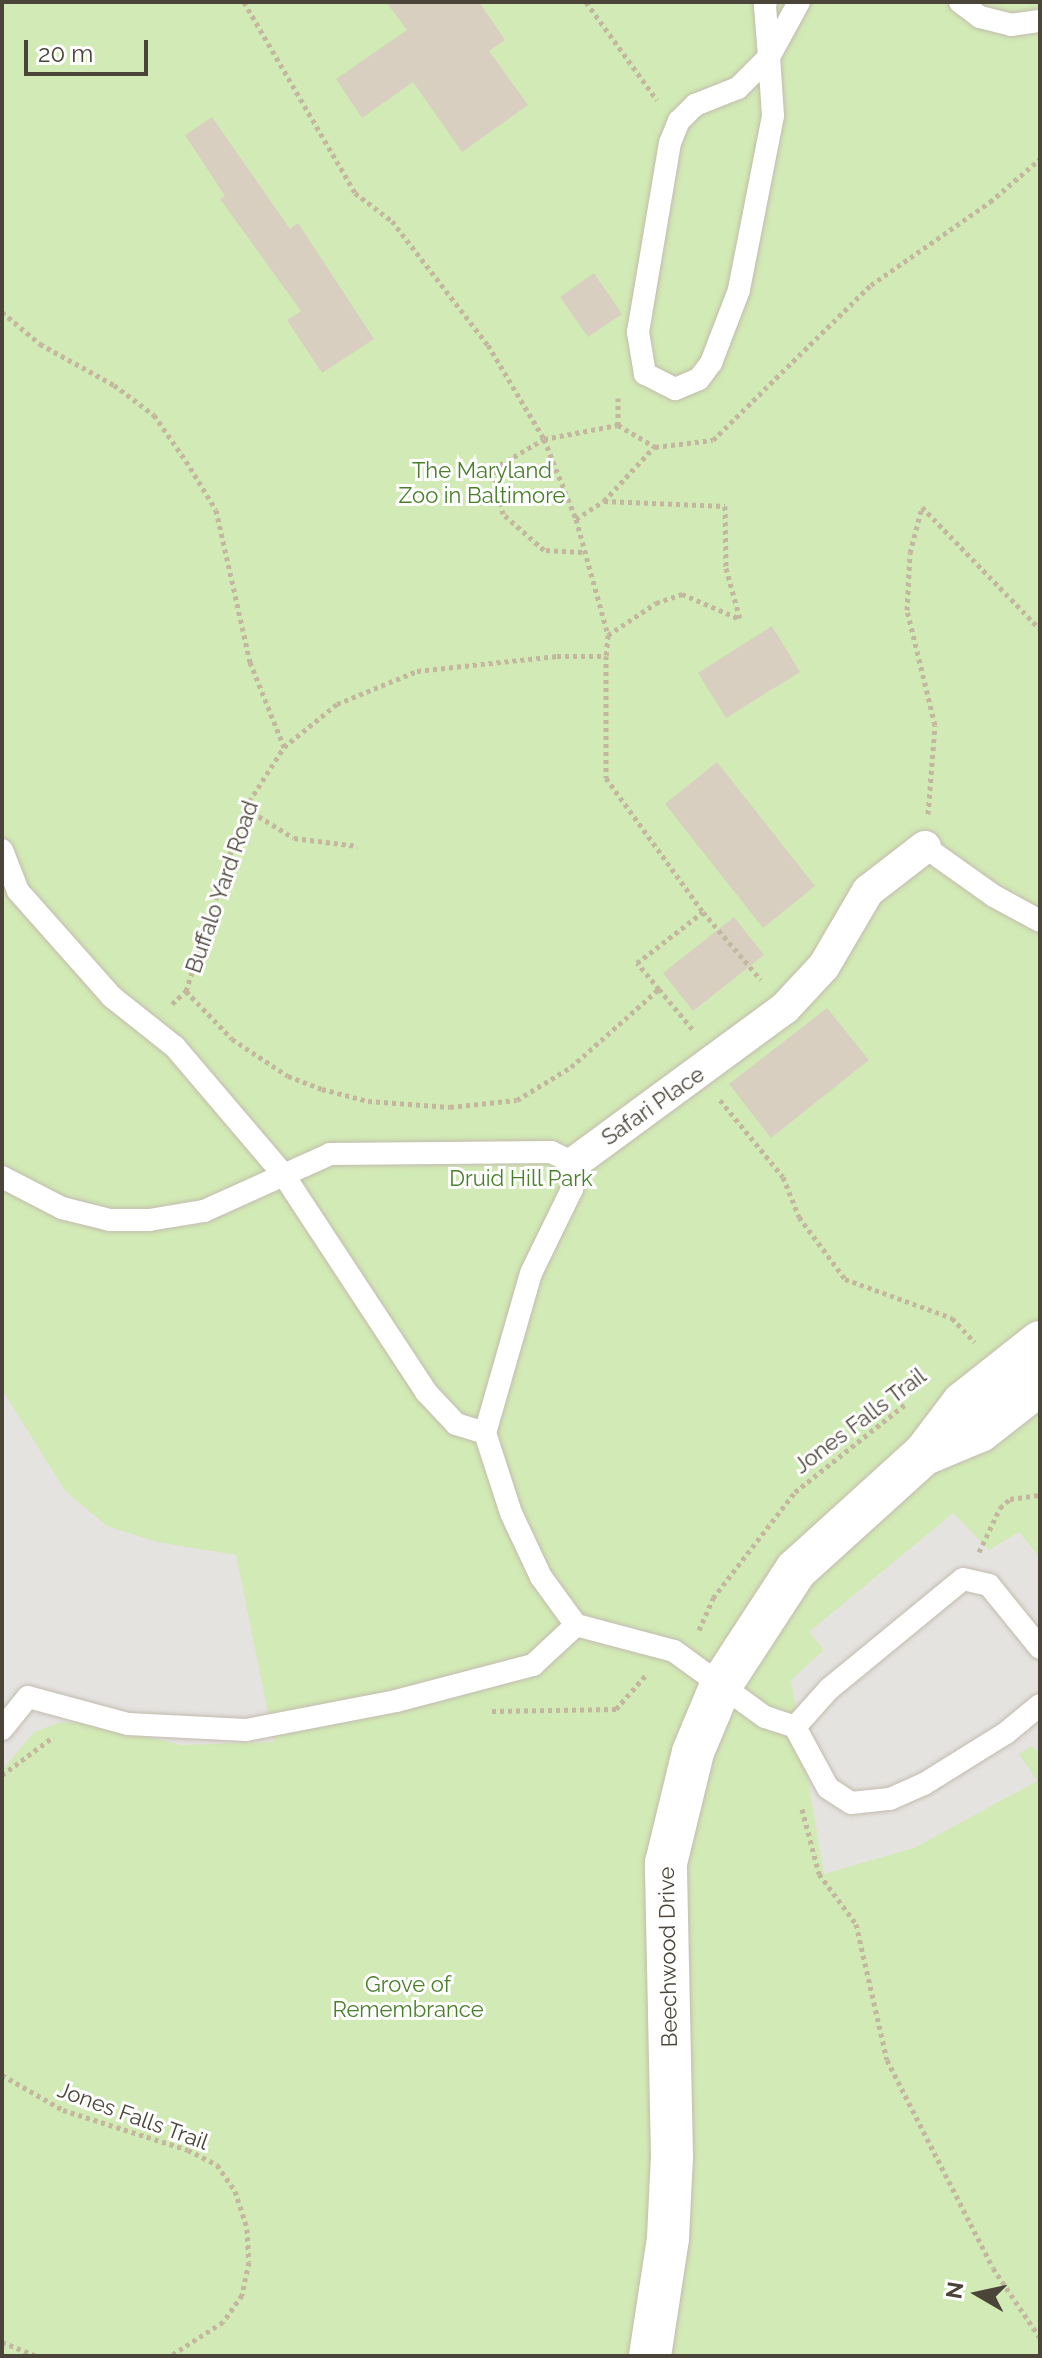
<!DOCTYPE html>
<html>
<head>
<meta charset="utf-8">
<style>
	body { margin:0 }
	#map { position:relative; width:1042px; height:2358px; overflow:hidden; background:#f6f3ec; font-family:Raleway,sans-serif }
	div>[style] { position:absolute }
	.green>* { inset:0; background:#d2eab5 }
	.parking>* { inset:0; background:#e5e3e0 }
	.building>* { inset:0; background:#d8cfc1 }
	.path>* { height:5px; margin-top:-2.5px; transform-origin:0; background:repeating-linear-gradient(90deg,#c4b79f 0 4px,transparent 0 8px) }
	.roads { filter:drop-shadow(0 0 2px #c2bbae) drop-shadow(0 0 2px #c2bbae) }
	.service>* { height:22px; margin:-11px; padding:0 11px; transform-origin:11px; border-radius:11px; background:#fff }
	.pedestrian>* { height:32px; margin:-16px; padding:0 16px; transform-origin:16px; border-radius:16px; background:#fff }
	.minor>* { height:42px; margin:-21px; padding:0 21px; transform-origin:21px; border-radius:21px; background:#fff }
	span { translate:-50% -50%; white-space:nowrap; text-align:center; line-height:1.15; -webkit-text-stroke:6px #fff; paint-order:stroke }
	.park-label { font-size:22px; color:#4a7f2a }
	.street-label { font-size:22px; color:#4b4439 }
	.frame { position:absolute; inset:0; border:4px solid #4b4439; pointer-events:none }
	.north { position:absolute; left:938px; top:2254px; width:80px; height:80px; -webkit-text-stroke:6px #fff; paint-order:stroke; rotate:279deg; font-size:22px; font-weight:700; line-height:32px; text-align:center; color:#4b4439 }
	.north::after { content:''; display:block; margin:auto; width:28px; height:36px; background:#4b4439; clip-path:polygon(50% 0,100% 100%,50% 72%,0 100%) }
	.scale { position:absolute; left:24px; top:40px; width:124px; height:36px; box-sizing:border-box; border:4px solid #4b4439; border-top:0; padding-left:10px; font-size:24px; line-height:28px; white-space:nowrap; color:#4b4439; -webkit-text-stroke:6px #fff; paint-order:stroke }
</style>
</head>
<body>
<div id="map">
	<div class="green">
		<i style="clip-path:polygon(2px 2px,1040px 2px,1040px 2356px,2px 2356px)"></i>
	</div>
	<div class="parking">
		<i style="clip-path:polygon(2px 1390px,66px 1492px,107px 1526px,157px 1542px,236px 1555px,274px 1742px,181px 1745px,87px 1722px,58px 1723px,34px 1732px,2px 1770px)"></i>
		<i style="clip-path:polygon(953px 1513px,989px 1550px,1019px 1532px,1040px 1558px,1040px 1754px,1032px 1746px,1019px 1754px,1037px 1781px,914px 1848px,824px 1874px,791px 1680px,824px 1650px,809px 1632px)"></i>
	</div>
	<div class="building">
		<i style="clip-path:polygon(386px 2px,479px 2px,505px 40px,489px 51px,528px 105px,462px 152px,413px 82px,362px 118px,336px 79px,407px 30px)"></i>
		<i style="clip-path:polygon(212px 117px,290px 229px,298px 223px,374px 339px,322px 373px,287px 320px,301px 311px,220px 199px,225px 196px,185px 135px)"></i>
		<i style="clip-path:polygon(594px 273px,622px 314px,588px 337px,560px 297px)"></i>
		<i style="clip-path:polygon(772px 626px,800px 672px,726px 718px,698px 673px)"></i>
		<i style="clip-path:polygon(717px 762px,815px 886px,763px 928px,665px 804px)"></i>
		<i style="clip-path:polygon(734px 917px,764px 955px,693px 1011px,663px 973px)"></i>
		<i style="clip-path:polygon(827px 1008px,869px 1060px,771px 1138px,729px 1084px)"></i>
	</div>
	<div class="path">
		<i style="left:244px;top:2px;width:221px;rotate:59.8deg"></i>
		<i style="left:355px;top:193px;width:46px;rotate:37.1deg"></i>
		<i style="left:392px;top:221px;width:157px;rotate:52.3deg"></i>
		<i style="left:488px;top:345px;width:109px;rotate:59.2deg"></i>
		<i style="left:544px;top:439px;width:86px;rotate:68.2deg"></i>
		<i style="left:576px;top:519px;width:120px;rotate:74.6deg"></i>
		<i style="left:608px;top:635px;width:21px;rotate:95deg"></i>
		<i style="left:586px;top:2px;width:121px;rotate:54.1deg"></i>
		<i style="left:2px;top:312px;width:50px;rotate:40.1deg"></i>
		<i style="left:40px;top:344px;width:85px;rotate:29deg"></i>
		<i style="left:114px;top:385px;width:50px;rotate:36.9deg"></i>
		<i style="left:154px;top:415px;width:56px;rotate:55.2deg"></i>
		<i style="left:186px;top:461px;width:57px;rotate:58.5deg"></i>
		<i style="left:216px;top:510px;width:156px;rotate:77.4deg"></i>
		<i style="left:250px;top:662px;width:92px;rotate:68.2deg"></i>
		<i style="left:618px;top:398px;width:27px;rotate:90deg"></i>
		<i style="left:618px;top:425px;width:43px;rotate:30.7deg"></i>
		<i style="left:655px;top:447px;width:58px;rotate:-6.9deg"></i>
		<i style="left:713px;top:440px;width:221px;rotate:-44.5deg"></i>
		<i style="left:871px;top:285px;width:145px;rotate:-34.9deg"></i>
		<i style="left:990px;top:202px;width:66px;rotate:-40.7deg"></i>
		<i style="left:604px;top:501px;width:121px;rotate:2.4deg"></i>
		<i style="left:725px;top:506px;width:62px;rotate:89.1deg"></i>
		<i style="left:726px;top:568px;width:53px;rotate:74.6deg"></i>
		<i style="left:576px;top:519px;width:33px;rotate:-33deg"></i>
		<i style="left:604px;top:501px;width:74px;rotate:-47.2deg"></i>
		<i style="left:582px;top:552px;width:38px;rotate:-177deg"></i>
		<i style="left:544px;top:550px;width:55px;rotate:-138.7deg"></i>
		<i style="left:503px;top:514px;width:46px;rotate:-102.5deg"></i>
		<i style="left:493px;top:469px;width:59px;rotate:-30.5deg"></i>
		<i style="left:544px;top:439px;width:75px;rotate:-10.7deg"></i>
		<i style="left:608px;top:635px;width:58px;rotate:-33.7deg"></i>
		<i style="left:656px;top:603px;width:28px;rotate:-19deg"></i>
		<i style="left:682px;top:594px;width:63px;rotate:23.3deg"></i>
		<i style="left:245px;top:808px;width:57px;rotate:31.5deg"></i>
		<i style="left:294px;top:838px;width:64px;rotate:7.1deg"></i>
		<i style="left:928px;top:814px;width:89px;rotate:-85.5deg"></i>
		<i style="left:935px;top:725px;width:118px;rotate:-103.7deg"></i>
		<i style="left:907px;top:610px;width:57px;rotate:-87deg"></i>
		<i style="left:910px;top:553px;width:48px;rotate:-75.4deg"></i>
		<i style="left:922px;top:507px;width:170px;rotate:46deg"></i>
		<i style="left:659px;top:989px;width:55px;rotate:50.2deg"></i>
		<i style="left:186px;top:991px;width:66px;rotate:46.2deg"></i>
		<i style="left:232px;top:1039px;width:67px;rotate:33.5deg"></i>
		<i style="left:288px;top:1076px;width:36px;rotate:21deg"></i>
		<i style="left:322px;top:1089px;width:48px;rotate:14.6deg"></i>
		<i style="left:368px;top:1101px;width:82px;rotate:4.2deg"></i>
		<i style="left:450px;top:1107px;width:67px;rotate:-6deg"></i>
		<i style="left:517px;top:1100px;width:63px;rotate:-31.4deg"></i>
		<i style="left:571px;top:1067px;width:118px;rotate:-41.6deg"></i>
		<i style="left:659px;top:989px;width:34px;rotate:-130deg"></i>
		<i style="left:637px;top:963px;width:83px;rotate:-37.7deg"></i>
		<i style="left:172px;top:1004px;width:19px;rotate:-43deg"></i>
		<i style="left:186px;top:991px;width:192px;rotate:-72.1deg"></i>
		<i style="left:245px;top:808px;width:72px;rotate:-57.4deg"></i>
		<i style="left:284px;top:747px;width:68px;rotate:-39.1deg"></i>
		<i style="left:337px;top:704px;width:87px;rotate:-22.4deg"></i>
		<i style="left:417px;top:671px;width:141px;rotate:-6.1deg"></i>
		<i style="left:557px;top:656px;width:49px"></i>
		<i style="left:606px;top:656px;width:122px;rotate:90deg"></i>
		<i style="left:606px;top:778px;width:165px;rotate:54.1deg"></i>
		<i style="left:703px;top:912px;width:89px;rotate:49.5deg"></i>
		<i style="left:720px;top:1100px;width:99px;rotate:50.7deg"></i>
		<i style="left:783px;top:1177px;width:43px;rotate:68.2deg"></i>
		<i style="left:799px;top:1217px;width:77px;rotate:53.4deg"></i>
		<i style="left:845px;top:1279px;width:114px;rotate:20deg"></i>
		<i style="left:952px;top:1318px;width:33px;rotate:47deg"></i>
		<i style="left:979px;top:1552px;width:49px;rotate:-64.5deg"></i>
		<i style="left:1000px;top:1508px;width:13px;rotate:-42deg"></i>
		<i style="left:1010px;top:1499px;width:30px;rotate:-8deg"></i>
		<i style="left:699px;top:1630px;width:35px;rotate:-66deg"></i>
		<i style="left:713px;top:1598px;width:134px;rotate:-52.3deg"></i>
		<i style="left:795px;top:1492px;width:143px;rotate:-38.5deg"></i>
		<i style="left:492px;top:1711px;width:124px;rotate:-0.9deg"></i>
		<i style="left:616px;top:1709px;width:45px;rotate:-48.6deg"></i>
		<i style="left:2px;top:1775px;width:64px;rotate:-36.7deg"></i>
		<i style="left:802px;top:1809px;width:67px;rotate:75.3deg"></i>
		<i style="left:819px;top:1874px;width:62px;rotate:53.5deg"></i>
		<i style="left:856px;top:1924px;width:139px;rotate:77.2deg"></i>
		<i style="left:887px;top:2060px;width:233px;rotate:63deg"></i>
		<i style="left:993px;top:2268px;width:84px;rotate:56.1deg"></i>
		<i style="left:2px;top:2075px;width:70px;rotate:29.8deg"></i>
		<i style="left:63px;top:2110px;width:131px;rotate:17.7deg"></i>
		<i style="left:188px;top:2150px;width:33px;rotate:27deg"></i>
		<i style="left:217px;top:2165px;width:32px;rotate:55deg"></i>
		<i style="left:235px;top:2191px;width:40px;rotate:72deg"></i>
		<i style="left:247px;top:2229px;width:33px;rotate:87deg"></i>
		<i style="left:249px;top:2262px;width:34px;rotate:102deg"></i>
		<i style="left:242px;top:2295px;width:33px;rotate:125deg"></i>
		<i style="left:223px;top:2322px;width:63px;rotate:147.3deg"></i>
		<i style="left:2px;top:2342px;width:37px;rotate:22deg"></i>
	</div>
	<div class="roads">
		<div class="service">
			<i style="left:766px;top:2px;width:4px;rotate:104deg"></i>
			<i style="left:765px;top:6px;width:51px;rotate:85.5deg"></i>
			<i style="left:769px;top:57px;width:59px;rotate:86.1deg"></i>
			<i style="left:773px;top:116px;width:177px;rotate:101.1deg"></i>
			<i style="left:739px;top:290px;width:78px;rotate:111deg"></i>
			<i style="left:711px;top:363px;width:20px;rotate:127deg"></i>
			<i style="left:699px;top:379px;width:26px;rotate:157deg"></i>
			<i style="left:675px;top:389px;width:34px;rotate:-153deg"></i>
			<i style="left:645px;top:374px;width:43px;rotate:-99.5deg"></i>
			<i style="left:638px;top:332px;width:192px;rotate:-80.4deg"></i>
			<i style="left:670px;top:143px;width:24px;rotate:-68deg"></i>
			<i style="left:679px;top:121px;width:23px;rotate:-45deg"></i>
			<i style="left:695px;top:105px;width:46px;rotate:-21.6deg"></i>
			<i style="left:738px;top:88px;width:44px;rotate:-45deg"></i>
			<i style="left:769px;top:57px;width:63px;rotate:-61.4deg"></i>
			<i style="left:960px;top:2px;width:25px;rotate:37deg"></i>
			<i style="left:980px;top:17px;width:32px;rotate:14deg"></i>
			<i style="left:1011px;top:25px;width:29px;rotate:-8deg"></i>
			<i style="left:925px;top:847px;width:85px;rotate:35.4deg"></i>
			<i style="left:994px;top:896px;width:52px;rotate:28.5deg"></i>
			<i style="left:2px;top:850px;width:44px;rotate:68.7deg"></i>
			<i style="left:18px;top:891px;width:142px;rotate:48.4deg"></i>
			<i style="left:112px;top:997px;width:80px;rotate:38.4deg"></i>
			<i style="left:175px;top:1047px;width:167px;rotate:49.6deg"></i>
			<i style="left:283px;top:1174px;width:261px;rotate:56.7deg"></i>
			<i style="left:426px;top:1392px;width:44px;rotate:46.8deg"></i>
			<i style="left:456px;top:1424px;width:30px;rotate:17deg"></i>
			<i style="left:2px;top:1177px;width:68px;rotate:27.3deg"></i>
			<i style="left:62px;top:1208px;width:49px;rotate:14deg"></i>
			<i style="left:110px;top:1220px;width:39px"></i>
			<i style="left:149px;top:1220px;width:56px;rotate:-9.3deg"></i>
			<i style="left:204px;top:1211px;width:138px;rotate:-24.3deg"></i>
			<i style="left:330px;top:1154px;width:221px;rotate:-0.5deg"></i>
			<i style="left:551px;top:1152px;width:25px;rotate:26deg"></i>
			<i style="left:574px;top:1163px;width:26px;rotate:94deg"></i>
			<i style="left:572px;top:1189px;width:93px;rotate:116deg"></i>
			<i style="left:531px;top:1273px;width:166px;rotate:106deg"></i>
			<i style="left:485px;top:1433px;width:84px;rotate:72deg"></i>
			<i style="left:511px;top:1513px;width:71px;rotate:64.9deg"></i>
			<i style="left:541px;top:1577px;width:59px;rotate:53.9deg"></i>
			<i style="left:576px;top:1625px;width:101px;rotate:14.9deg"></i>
			<i style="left:674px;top:1651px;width:112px;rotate:36deg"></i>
			<i style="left:765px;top:1717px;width:32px;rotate:18deg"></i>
			<i style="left:795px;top:1727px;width:69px;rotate:61.6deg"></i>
			<i style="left:828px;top:1788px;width:27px;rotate:33deg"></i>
			<i style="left:851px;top:1803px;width:39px;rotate:-6deg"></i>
			<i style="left:890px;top:1799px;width:37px;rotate:-24deg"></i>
			<i style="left:924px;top:1784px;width:97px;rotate:-31.9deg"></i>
			<i style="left:1006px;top:1733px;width:44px;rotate:-39.5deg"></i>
			<i style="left:795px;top:1727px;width:51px;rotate:-48.2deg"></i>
			<i style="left:829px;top:1689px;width:173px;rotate:-39.4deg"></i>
			<i style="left:963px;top:1579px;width:27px;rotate:13deg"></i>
			<i style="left:989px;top:1585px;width:81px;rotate:51deg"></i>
			<i style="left:2px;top:1729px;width:41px;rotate:-50.9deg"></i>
			<i style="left:28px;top:1697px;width:104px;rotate:15.1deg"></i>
			<i style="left:128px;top:1724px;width:118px;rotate:2.9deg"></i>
			<i style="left:246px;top:1730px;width:153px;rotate:-10.9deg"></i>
			<i style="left:396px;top:1701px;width:142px;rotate:-14.7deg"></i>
			<i style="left:533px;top:1665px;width:59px;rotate:-42.9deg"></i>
		</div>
		<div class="pedestrian">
			<i style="left:574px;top:1163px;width:262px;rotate:-36.3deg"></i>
			<i style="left:785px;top:1008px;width:57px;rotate:-47.1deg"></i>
			<i style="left:824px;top:966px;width:87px;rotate:-59.6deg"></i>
			<i style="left:868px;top:891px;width:72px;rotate:-37.7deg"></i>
		</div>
		<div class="minor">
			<i style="left:927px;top:1453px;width:57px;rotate:-22.5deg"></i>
			<i style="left:980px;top:1431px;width:76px;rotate:-38.1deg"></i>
			<i style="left:650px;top:2356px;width:119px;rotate:-81.3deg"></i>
			<i style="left:668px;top:2238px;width:82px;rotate:-87.2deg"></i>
			<i style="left:672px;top:2156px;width:293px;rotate:-91.2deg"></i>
			<i style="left:666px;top:1863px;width:114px;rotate:-76.3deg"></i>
			<i style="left:693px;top:1752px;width:73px;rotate:-67.3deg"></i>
			<i style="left:721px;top:1685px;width:137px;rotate:-56.9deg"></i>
			<i style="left:796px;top:1570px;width:174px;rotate:-42.2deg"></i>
			<i style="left:925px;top:1453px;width:63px;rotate:-52.8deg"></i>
			<i style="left:963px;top:1403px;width:98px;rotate:-38.4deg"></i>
		</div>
	</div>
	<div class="park-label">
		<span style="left:482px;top:483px">The Maryland<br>Zoo in Baltimore</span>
		<span style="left:521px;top:1179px">Druid Hill Park</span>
		<span style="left:408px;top:1997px">Grove of<br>Remembrance</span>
	</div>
	<div class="street-label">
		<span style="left:222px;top:887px;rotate:-71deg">Buffalo Yard Road</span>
		<span style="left:653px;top:1106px;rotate:-35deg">Safari Place</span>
		<span style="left:860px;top:1421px;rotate:-37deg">Jones Falls Trail</span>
		<span style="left:668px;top:1957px;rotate:-91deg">Beechwood Drive</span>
		<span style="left:133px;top:2116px;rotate:20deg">Jones Falls Trail</span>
	</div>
	<div class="frame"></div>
	<div class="north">N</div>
	<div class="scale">20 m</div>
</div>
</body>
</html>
